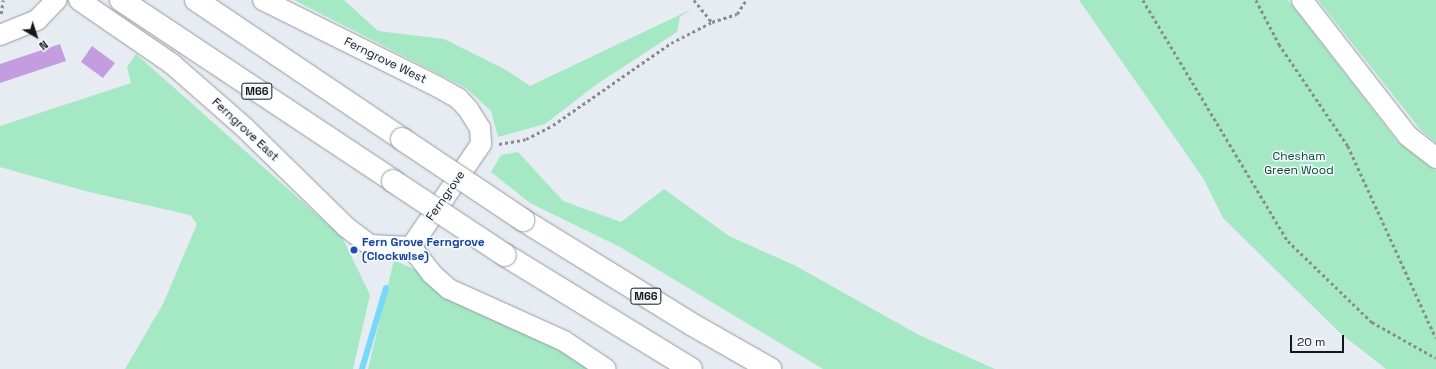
<!DOCTYPE html>
<html>
<head>
<meta charset="utf-8">
<style>
	body { margin:0 }
	#map { position:relative; width:1436px; height:369px; overflow:hidden; background:#e7ecf3; font-family:"Space Grotesk",sans-serif }
	div>[style] { position:absolute }
	.green>* { inset:0; background:#a4e8c4 }
	.stream>* { height:5.5px; margin:-2.75px; padding:0 2.75px; transform-origin:2.75px; border-radius:2.75px; background:#76d9f9 }
	.building>* { inset:0; background:#c49de0 }
	.path>* { height:2.5px; margin-top:-1.25px; transform-origin:0; background:repeating-linear-gradient(90deg,#888b90 0 3px,transparent 0 6px) }
	.roads { filter:drop-shadow(0 0 1px #959aa0) drop-shadow(0 0 1px #959aa0) }
	.minor>* { height:20px; margin:-10px; padding:0 10px; transform-origin:10px; border-radius:10px; background:#fff }
	.highway>* { height:22px; margin:-11px; padding:0 11px; transform-origin:11px; border-radius:11px; background:#fff }
	.bridges { filter:drop-shadow(0 0 1px #959aa0) drop-shadow(0 0 1px #959aa0) }
	.highway-bridge>* { height:22px; margin:-11px; padding:0 11px; transform-origin:11px; border-radius:11px; background:#fff }
	.dots>* { width:11px; height:11px; translate:-50% -50%; box-sizing:border-box; border:2px solid #f5f9fe; border-radius:50% }
	span { translate:-50% -50%; white-space:nowrap; text-align:center; line-height:1.15; -webkit-text-stroke:3px #f5f9fe; paint-order:stroke }
	.shield-label span { padding:1px 3px; background:#f5f9fe; border:1px solid; border-radius:3px; -webkit-text-stroke-width:0 }
	.shield-label { font-size:11px; color:#151719; font-weight:700 }
	.street-label { font-size:12px; color:#151719 }
	.park-label { font-size:12px; color:#054c32 }
	.transit-label { font-size:12px; color:#164399; font-weight:700 }
	.left { translate:0 -50%; text-align:left }
	.north { position:absolute; left:16px; top:16px; width:40px; height:40px; -webkit-text-stroke:3px #f5f9fe; paint-order:stroke; rotate:141deg; font-size:11px; font-weight:700; line-height:16px; text-align:center; color:#151719 }
	.north::after { content:''; display:block; margin:auto; width:14px; height:18px; background:#151719; clip-path:polygon(50% 0,100% 100%,50% 72%,0 100%) }
	.scale { position:absolute; left:1290px; top:335px; width:54px; height:18px; box-sizing:border-box; border:2px solid #151719; border-top:0; padding-left:5px; font-size:12px; line-height:14px; white-space:nowrap; color:#151719; -webkit-text-stroke:3px #f5f9fe; paint-order:stroke }
</style>
</head>
<body>
<div id="map">
	<div class="green">
		<i style="clip-path:polygon(294px 0,344px 0,378px 31px,444px 39px,506px 70px,530px 86px,692px 9px,680px 17px,677px 32px,597px 84px,545px 124px,498px 137px,491px 111px,466px 88px)"></i>
		<i style="clip-path:polygon(1079px 0,1288px 0,1397px 141px,1436px 171px,1436px 369px,1386px 369px,1340px 333px,1223px 218px,1203px 178px)"></i>
		<i style="clip-path:polygon(1318px 0,1436px 0,1436px 143px,1420px 129px)"></i>
		<i style="clip-path:polygon(136px 54px,342px 237px,370px 295px,353px 369px,125px 369px,163px 304px,197px 224px,190px 215px,85px 191px,0 167px,0 126px,131px 83px,127px 67px)"></i>
		<i style="clip-path:polygon(518px 152px,563px 201px,621px 222px,664px 189px,729px 236px,796px 266px,919px 335px,995px 369px,823px 369px,620px 247px,530px 203px,491px 172px,501px 155px)"></i>
		<i style="clip-path:polygon(394px 260px,424px 274px,592px 369px,368px 369px)"></i>
	</div>
	<div class="stream">
		<i style="left:362px;top:369px;width:84px;rotate:-73.5deg"></i>
	</div>
	<div class="building">
		<i style="clip-path:polygon(60px 44px,66px 61px,0 83px,0 64px)"></i>
		<i style="clip-path:polygon(92px 46px,115px 63px,103px 78px,81px 62px)"></i>
	</div>
	<div class="path">
		<i style="left:694px;top:0;width:28px;rotate:51deg"></i>
		<i style="left:712px;top:22px;width:26px;rotate:-18deg"></i>
		<i style="left:737px;top:14px;width:17px;rotate:-57deg"></i>
		<i style="left:1143px;top:0;width:281px;rotate:59deg"></i>
		<i style="left:1288px;top:241px;width:117px;rotate:44deg"></i>
		<i style="left:1372px;top:322px;width:73px;rotate:29.4deg"></i>
		<i style="left:1256px;top:0;width:50px;rotate:62.4deg"></i>
		<i style="left:1279px;top:44px;width:123px;rotate:55.9deg"></i>
		<i style="left:1348px;top:146px;width:211px;rotate:65.4deg"></i>
		<i style="left:1px;top:14px;width:14px;rotate:-82deg"></i>
		<i style="left:499px;top:144px;width:27px;rotate:-10deg"></i>
		<i style="left:526px;top:139px;width:30px;rotate:-27deg"></i>
		<i style="left:553px;top:125px;width:144px;rotate:-34.8deg"></i>
		<i style="left:671px;top:43px;width:46px;rotate:-27.1deg"></i>
	</div>
	<div class="roads">
		<div class="minor">
			<i style="left:79px;top:0;width:113px;rotate:34.5deg"></i>
			<i style="left:172px;top:64px;width:97px;rotate:41.2deg"></i>
			<i style="left:245px;top:128px;width:141px;rotate:44.4deg"></i>
			<i style="left:346px;top:227px;width:30px;rotate:37deg"></i>
			<i style="left:370px;top:245px;width:41px;rotate:2.8deg"></i>
			<i style="left:263px;top:0;width:195px;rotate:26.4deg"></i>
			<i style="left:438px;top:87px;width:23px;rotate:29deg"></i>
			<i style="left:458px;top:98px;width:15px;rotate:48deg"></i>
			<i style="left:468px;top:109px;width:22px;rotate:58deg"></i>
			<i style="left:480px;top:128px;width:16px;rotate:86deg"></i>
			<i style="left:481px;top:144px;width:125px;rotate:124.2deg"></i>
			<i style="left:1302px;top:0;width:172px;rotate:52.1deg"></i>
			<i style="left:1408px;top:136px;width:36px;rotate:38deg"></i>
			<i style="left:0;top:35px;width:40px;rotate:-22deg"></i>
			<i style="left:37px;top:20px;width:28px;rotate:-46deg"></i>
			<i style="left:411px;top:247px;width:33px;rotate:52deg"></i>
			<i style="left:431px;top:273px;width:24px;rotate:42deg"></i>
			<i style="left:449px;top:289px;width:126px;rotate:24.3deg"></i>
			<i style="left:564px;top:341px;width:50px;rotate:33.7deg"></i>
		</div>
		<div class="highway">
			<i style="left:121px;top:0;width:327px;rotate:33.6deg"></i>
			<i style="left:196px;top:0;width:249px;rotate:34deg"></i>
			<i style="left:523px;top:220px;width:200px;rotate:31.7deg"></i>
			<i style="left:693px;top:325px;width:89px;rotate:29.7deg"></i>
			<i style="left:505px;top:255px;width:218px;rotate:31.5deg"></i>
		</div>
	</div>
	<div class="bridges">
		<div class="highway-bridge">
			<i style="left:402px;top:139px;width:146px;rotate:33.8deg"></i>
			<i style="left:393px;top:181px;width:134px;rotate:33.5deg"></i>
		</div>
	</div>
	<div class="dots">
		<i style="left:354px;top:250px;background:#1a4fb4"></i>
	</div>
	<div class="shield-label">
		<span style="left:257px;top:91px">M66</span>
		<span style="left:646px;top:296px">M66</span>
	</div>
	<div class="street-label">
		<span style="left:385px;top:61px;rotate:26deg">Ferngrove West</span>
		<span style="left:245px;top:130px;rotate:43deg">Ferngrove East</span>
		<span style="left:446px;top:196px;rotate:-55deg">Ferngrove</span>
	</div>
	<div class="park-label">
		<span style="left:1299px;top:164px">Chesham<br>Green Wood</span>
	</div>
	<div class="transit-label">
		<span class="left" style="left:362px;top:250px">Fern Grove Ferngrove<br>(Clockwise)</span>
	</div>
	<div class="north">N</div>
	<div class="scale">20 m</div>
</div>
</body>
</html>
